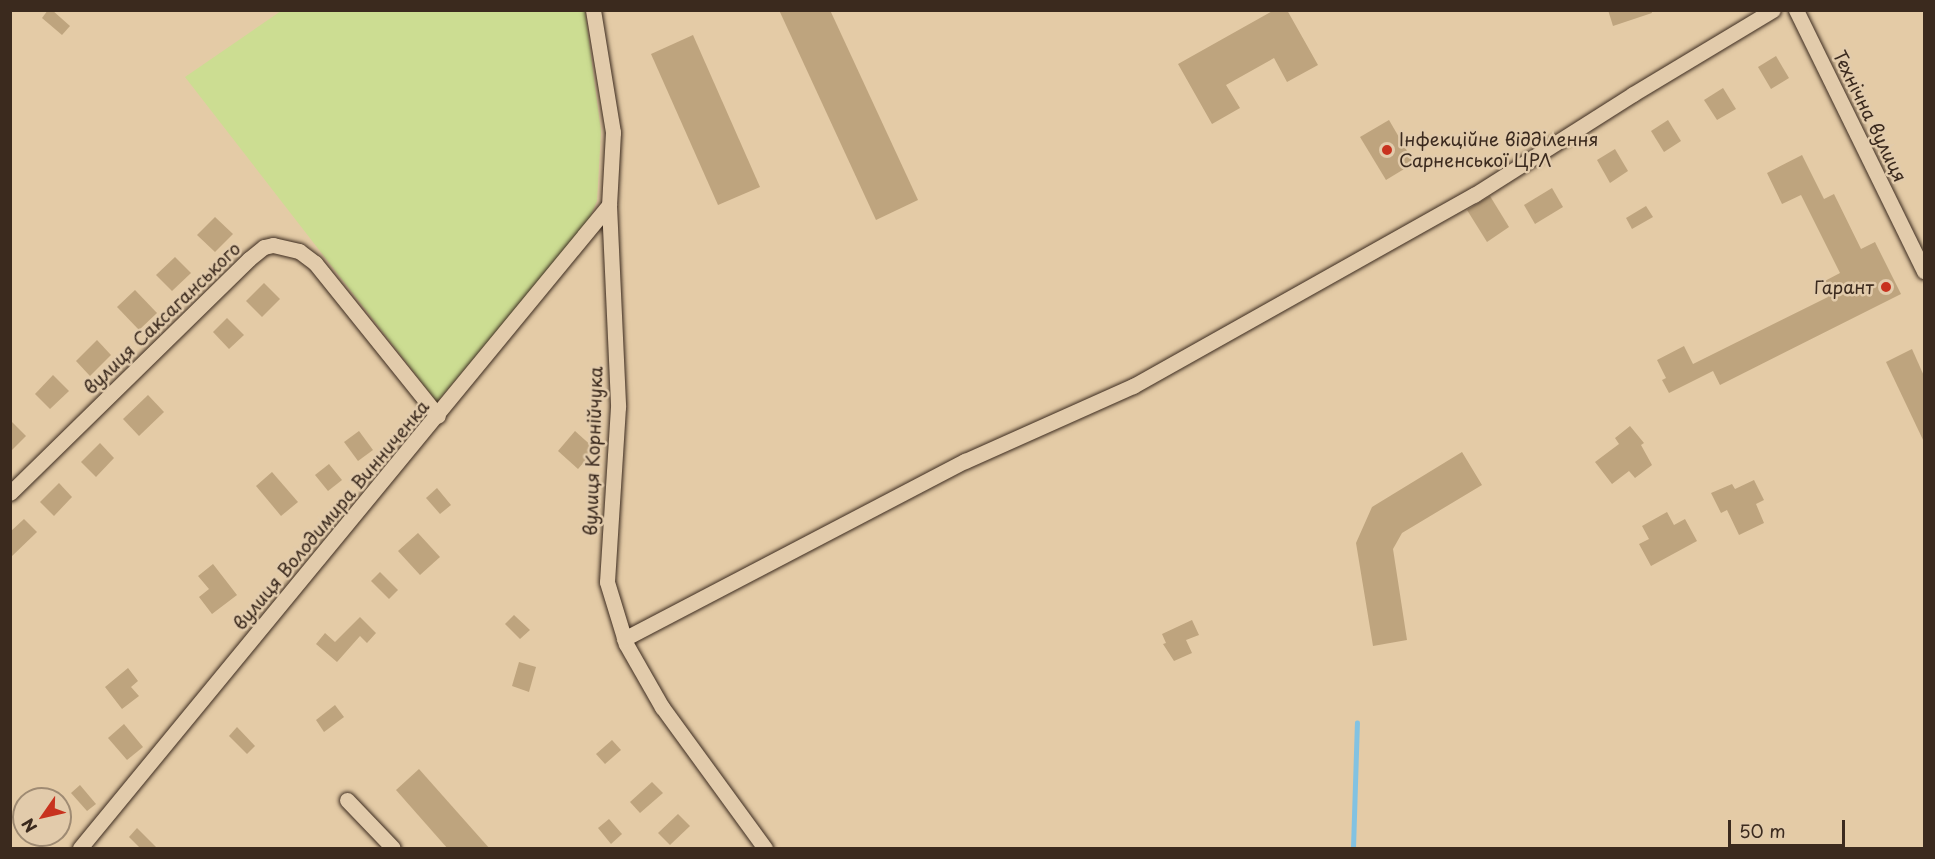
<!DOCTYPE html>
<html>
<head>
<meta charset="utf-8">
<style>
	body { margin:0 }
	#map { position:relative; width:1935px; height:859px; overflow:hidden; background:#e4cba6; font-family:"Playpen Sans",sans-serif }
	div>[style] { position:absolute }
	.green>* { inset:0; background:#ccdd92 }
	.stream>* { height:4.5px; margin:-2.25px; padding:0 2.25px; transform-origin:2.25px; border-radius:2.25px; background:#82c2e2 }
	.building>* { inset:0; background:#bea47e }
	.roads { filter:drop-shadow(0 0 2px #3b2a1e) drop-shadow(0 0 2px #3b2a1e) }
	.minor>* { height:15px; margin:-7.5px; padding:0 7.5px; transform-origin:7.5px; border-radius:7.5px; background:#e2cbab }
	.dots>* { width:16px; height:16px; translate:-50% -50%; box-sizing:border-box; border:3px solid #e2cbab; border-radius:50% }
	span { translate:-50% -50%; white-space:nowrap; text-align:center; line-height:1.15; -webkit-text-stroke:5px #e2cbab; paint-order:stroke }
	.street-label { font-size:18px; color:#3b2a1e }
	.poi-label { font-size:18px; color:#3b2a1e }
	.left { translate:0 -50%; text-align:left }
	.right { translate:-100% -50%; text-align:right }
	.frame { position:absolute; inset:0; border:12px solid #3b2a1e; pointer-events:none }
	.north { position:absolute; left:12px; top:787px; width:60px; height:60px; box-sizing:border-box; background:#e2cbab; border:2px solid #9f8b73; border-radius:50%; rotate:236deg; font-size:16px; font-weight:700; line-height:24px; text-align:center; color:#3b2a1e }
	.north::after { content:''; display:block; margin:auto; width:21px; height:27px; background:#c8321e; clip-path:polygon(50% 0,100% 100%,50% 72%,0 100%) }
	.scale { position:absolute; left:1728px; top:820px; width:117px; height:27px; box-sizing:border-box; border:3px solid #3b2a1e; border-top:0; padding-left:8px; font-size:18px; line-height:21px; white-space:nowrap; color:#3b2a1e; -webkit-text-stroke:4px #e2cbab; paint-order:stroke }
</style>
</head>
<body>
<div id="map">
	<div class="green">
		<i style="clip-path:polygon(281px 11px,585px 11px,601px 131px,597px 201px,588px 222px,437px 402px,185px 77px)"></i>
	</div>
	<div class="stream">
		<i style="left:1353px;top:848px;width:125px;rotate:-88.2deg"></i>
	</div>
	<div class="building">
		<i style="clip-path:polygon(48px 10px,52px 10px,70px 26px,62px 35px,42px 18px)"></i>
		<i style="clip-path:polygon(779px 10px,830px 10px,918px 200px,876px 220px)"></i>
		<i style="clip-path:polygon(1274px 10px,1287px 10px,1318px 65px,1287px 82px,1274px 58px,1226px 85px,1240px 108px,1212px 124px,1178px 64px)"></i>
		<i style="clip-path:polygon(1608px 10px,1651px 10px,1652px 13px,1613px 26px)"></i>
		<i style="clip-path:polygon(693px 35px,760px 187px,718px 205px,651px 54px)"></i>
		<i style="clip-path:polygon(1776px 56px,1789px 78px,1771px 89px,1758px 67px)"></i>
		<i style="clip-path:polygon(1723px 88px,1736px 109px,1717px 120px,1704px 100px)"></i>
		<i style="clip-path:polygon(1389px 120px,1414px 163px,1386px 180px,1360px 137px)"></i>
		<i style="clip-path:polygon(1668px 120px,1681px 141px,1664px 152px,1651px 131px)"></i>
		<i style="clip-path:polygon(1615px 149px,1628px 171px,1610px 183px,1597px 160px)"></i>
		<i style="clip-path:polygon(1802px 155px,1824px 199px,1834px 194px,1861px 249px,1875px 242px,1901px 294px,1720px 385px,1713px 371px,1669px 393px,1662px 380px,1666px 378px,1657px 360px,1684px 346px,1693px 364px,1828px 297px,1821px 283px,1840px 273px,1801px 195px,1782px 204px,1767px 173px)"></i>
		<i style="clip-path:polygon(1552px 188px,1563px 207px,1535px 224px,1524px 205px)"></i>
		<i style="clip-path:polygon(1490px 196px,1509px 227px,1487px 242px,1467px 210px)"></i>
		<i style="clip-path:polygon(1646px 206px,1653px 217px,1632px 229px,1626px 218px)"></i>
		<i style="clip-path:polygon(215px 217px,233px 234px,215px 252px,197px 235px)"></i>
		<i style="clip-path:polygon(175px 257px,191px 273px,172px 291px,156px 275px)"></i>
		<i style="clip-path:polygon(264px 283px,280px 299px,262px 317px,246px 301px)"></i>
		<i style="clip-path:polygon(135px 290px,157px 313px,139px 330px,117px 307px)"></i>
		<i style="clip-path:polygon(227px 318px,244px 335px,229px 349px,213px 332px)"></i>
		<i style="clip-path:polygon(97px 340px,111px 355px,90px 376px,76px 361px)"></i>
		<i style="clip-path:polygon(1912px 349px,1924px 376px,1924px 442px,1886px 362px)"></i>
		<i style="clip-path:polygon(53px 375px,69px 391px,50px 409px,35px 394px)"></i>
		<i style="clip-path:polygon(148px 395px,164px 412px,139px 436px,123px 419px)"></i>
		<i style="clip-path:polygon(10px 420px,26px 436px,10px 452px)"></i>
		<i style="clip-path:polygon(1630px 426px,1644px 443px,1641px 445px,1652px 465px,1635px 478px,1629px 471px,1612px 484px,1595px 462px,1619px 444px,1615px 438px)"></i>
		<i style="clip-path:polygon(359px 431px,373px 450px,358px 461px,344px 442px)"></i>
		<i style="clip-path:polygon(575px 431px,595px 449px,578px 469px,558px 451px)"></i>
		<i style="clip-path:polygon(100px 443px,114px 458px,96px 477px,81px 462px)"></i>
		<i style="clip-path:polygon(1462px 452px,1482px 485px,1402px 533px,1393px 549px,1407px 640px,1373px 646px,1356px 543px,1372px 507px)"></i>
		<i style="clip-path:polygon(329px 464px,342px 480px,328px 491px,315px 475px)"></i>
		<i style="clip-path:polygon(272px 472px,298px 502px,281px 516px,256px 486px)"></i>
		<i style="clip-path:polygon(1754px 480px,1764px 500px,1756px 504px,1764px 523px,1739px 535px,1727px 510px,1721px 513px,1711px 493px,1732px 484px,1735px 489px)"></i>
		<i style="clip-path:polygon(59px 483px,72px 497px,54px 516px,40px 502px)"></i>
		<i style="clip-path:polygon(437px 488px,451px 505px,440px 514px,426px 498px)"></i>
		<i style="clip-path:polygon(1667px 512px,1674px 525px,1685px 519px,1697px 541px,1651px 566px,1639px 544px,1649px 539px,1642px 526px)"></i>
		<i style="clip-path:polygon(24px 519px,37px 532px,10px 558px,10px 532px)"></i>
		<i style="clip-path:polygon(418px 533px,440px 557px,420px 575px,398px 551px)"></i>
		<i style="clip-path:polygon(213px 564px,237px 595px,212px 614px,199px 597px,209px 589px,198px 576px)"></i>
		<i style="clip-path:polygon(380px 572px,398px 590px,389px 599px,371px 581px)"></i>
		<i style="clip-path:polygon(514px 615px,530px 630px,520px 639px,505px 624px)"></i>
		<i style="clip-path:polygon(360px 617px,376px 633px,367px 643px,360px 636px,337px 662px,316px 644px,325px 633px,335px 642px)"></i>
		<i style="clip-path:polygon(1192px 620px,1199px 635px,1186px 640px,1192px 653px,1174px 661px,1163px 644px,1166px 643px,1162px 634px)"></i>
		<i style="clip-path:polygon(519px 662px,536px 667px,529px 692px,512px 686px)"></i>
		<i style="clip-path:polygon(128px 668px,138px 681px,131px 687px,139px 696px,122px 709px,105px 687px)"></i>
		<i style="clip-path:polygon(335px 705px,344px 717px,324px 732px,316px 720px)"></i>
		<i style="clip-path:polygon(124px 724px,143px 747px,127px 760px,108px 738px)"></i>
		<i style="clip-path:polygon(237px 727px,255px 746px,247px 754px,229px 736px)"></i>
		<i style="clip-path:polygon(612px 740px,621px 750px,605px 764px,596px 754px)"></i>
		<i style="clip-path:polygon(419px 769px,490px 849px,448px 849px,396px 790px)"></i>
		<i style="clip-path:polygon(652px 782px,663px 793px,640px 813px,630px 802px)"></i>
		<i style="clip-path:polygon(80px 785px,96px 804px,87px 811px,71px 793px)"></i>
		<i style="clip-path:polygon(678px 814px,690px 826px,670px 845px,658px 833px)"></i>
		<i style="clip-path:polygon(609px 819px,622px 834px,611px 844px,598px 828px)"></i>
		<i style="clip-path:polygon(137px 828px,158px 849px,141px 849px,129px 837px)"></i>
	</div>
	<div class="roads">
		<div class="minor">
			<i style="left:593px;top:10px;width:124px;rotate:80.7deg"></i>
			<i style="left:613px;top:132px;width:73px;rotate:93.1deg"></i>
			<i style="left:609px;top:205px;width:202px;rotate:87.4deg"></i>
			<i style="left:618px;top:407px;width:175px;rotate:93.6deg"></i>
			<i style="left:607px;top:582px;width:65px;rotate:73deg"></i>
			<i style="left:626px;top:644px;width:73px;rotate:60.3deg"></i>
			<i style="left:662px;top:707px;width:175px;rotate:53.9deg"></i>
			<i style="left:1796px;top:10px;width:291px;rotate:63.9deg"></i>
			<i style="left:10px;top:493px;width:334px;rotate:-44.4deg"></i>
			<i style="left:249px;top:259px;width:19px;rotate:-39deg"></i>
			<i style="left:264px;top:247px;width:9px;rotate:-13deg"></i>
			<i style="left:273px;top:245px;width:27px;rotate:13deg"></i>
			<i style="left:299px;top:251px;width:20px;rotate:37deg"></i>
			<i style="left:315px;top:263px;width:196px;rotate:51.2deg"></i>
			<i style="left:624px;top:639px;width:385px;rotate:-27.6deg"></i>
			<i style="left:965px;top:461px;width:184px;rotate:-24.1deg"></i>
			<i style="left:1133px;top:386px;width:391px;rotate:-29.3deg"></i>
			<i style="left:1474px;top:195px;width:188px;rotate:-32.4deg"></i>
			<i style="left:1633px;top:94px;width:163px;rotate:-31deg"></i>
			<i style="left:347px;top:800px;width:66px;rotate:46.2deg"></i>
			<i style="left:80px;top:848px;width:833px;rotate:-50.56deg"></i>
		</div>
	</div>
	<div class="dots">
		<i style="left:1387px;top:150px;background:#c8321e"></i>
		<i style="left:1886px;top:287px;background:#c8321e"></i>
	</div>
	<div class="street-label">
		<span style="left:1870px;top:116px;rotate:64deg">Технічна вулиця</span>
		<span style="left:162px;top:318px;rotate:-44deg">вулиця Саксаганського</span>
		<span style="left:593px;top:451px;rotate:-88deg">вулиця Корнійчука</span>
		<span style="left:331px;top:515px;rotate:-50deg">вулиця Володимира Винниченка</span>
	</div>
	<div class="poi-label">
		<span class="left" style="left:1399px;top:150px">Інфекційне відділення<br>Сарненської ЦРЛ</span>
		<span class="right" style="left:1874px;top:287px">Гарант</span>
	</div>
	<div class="frame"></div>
	<div class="north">N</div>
	<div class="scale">50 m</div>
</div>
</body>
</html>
